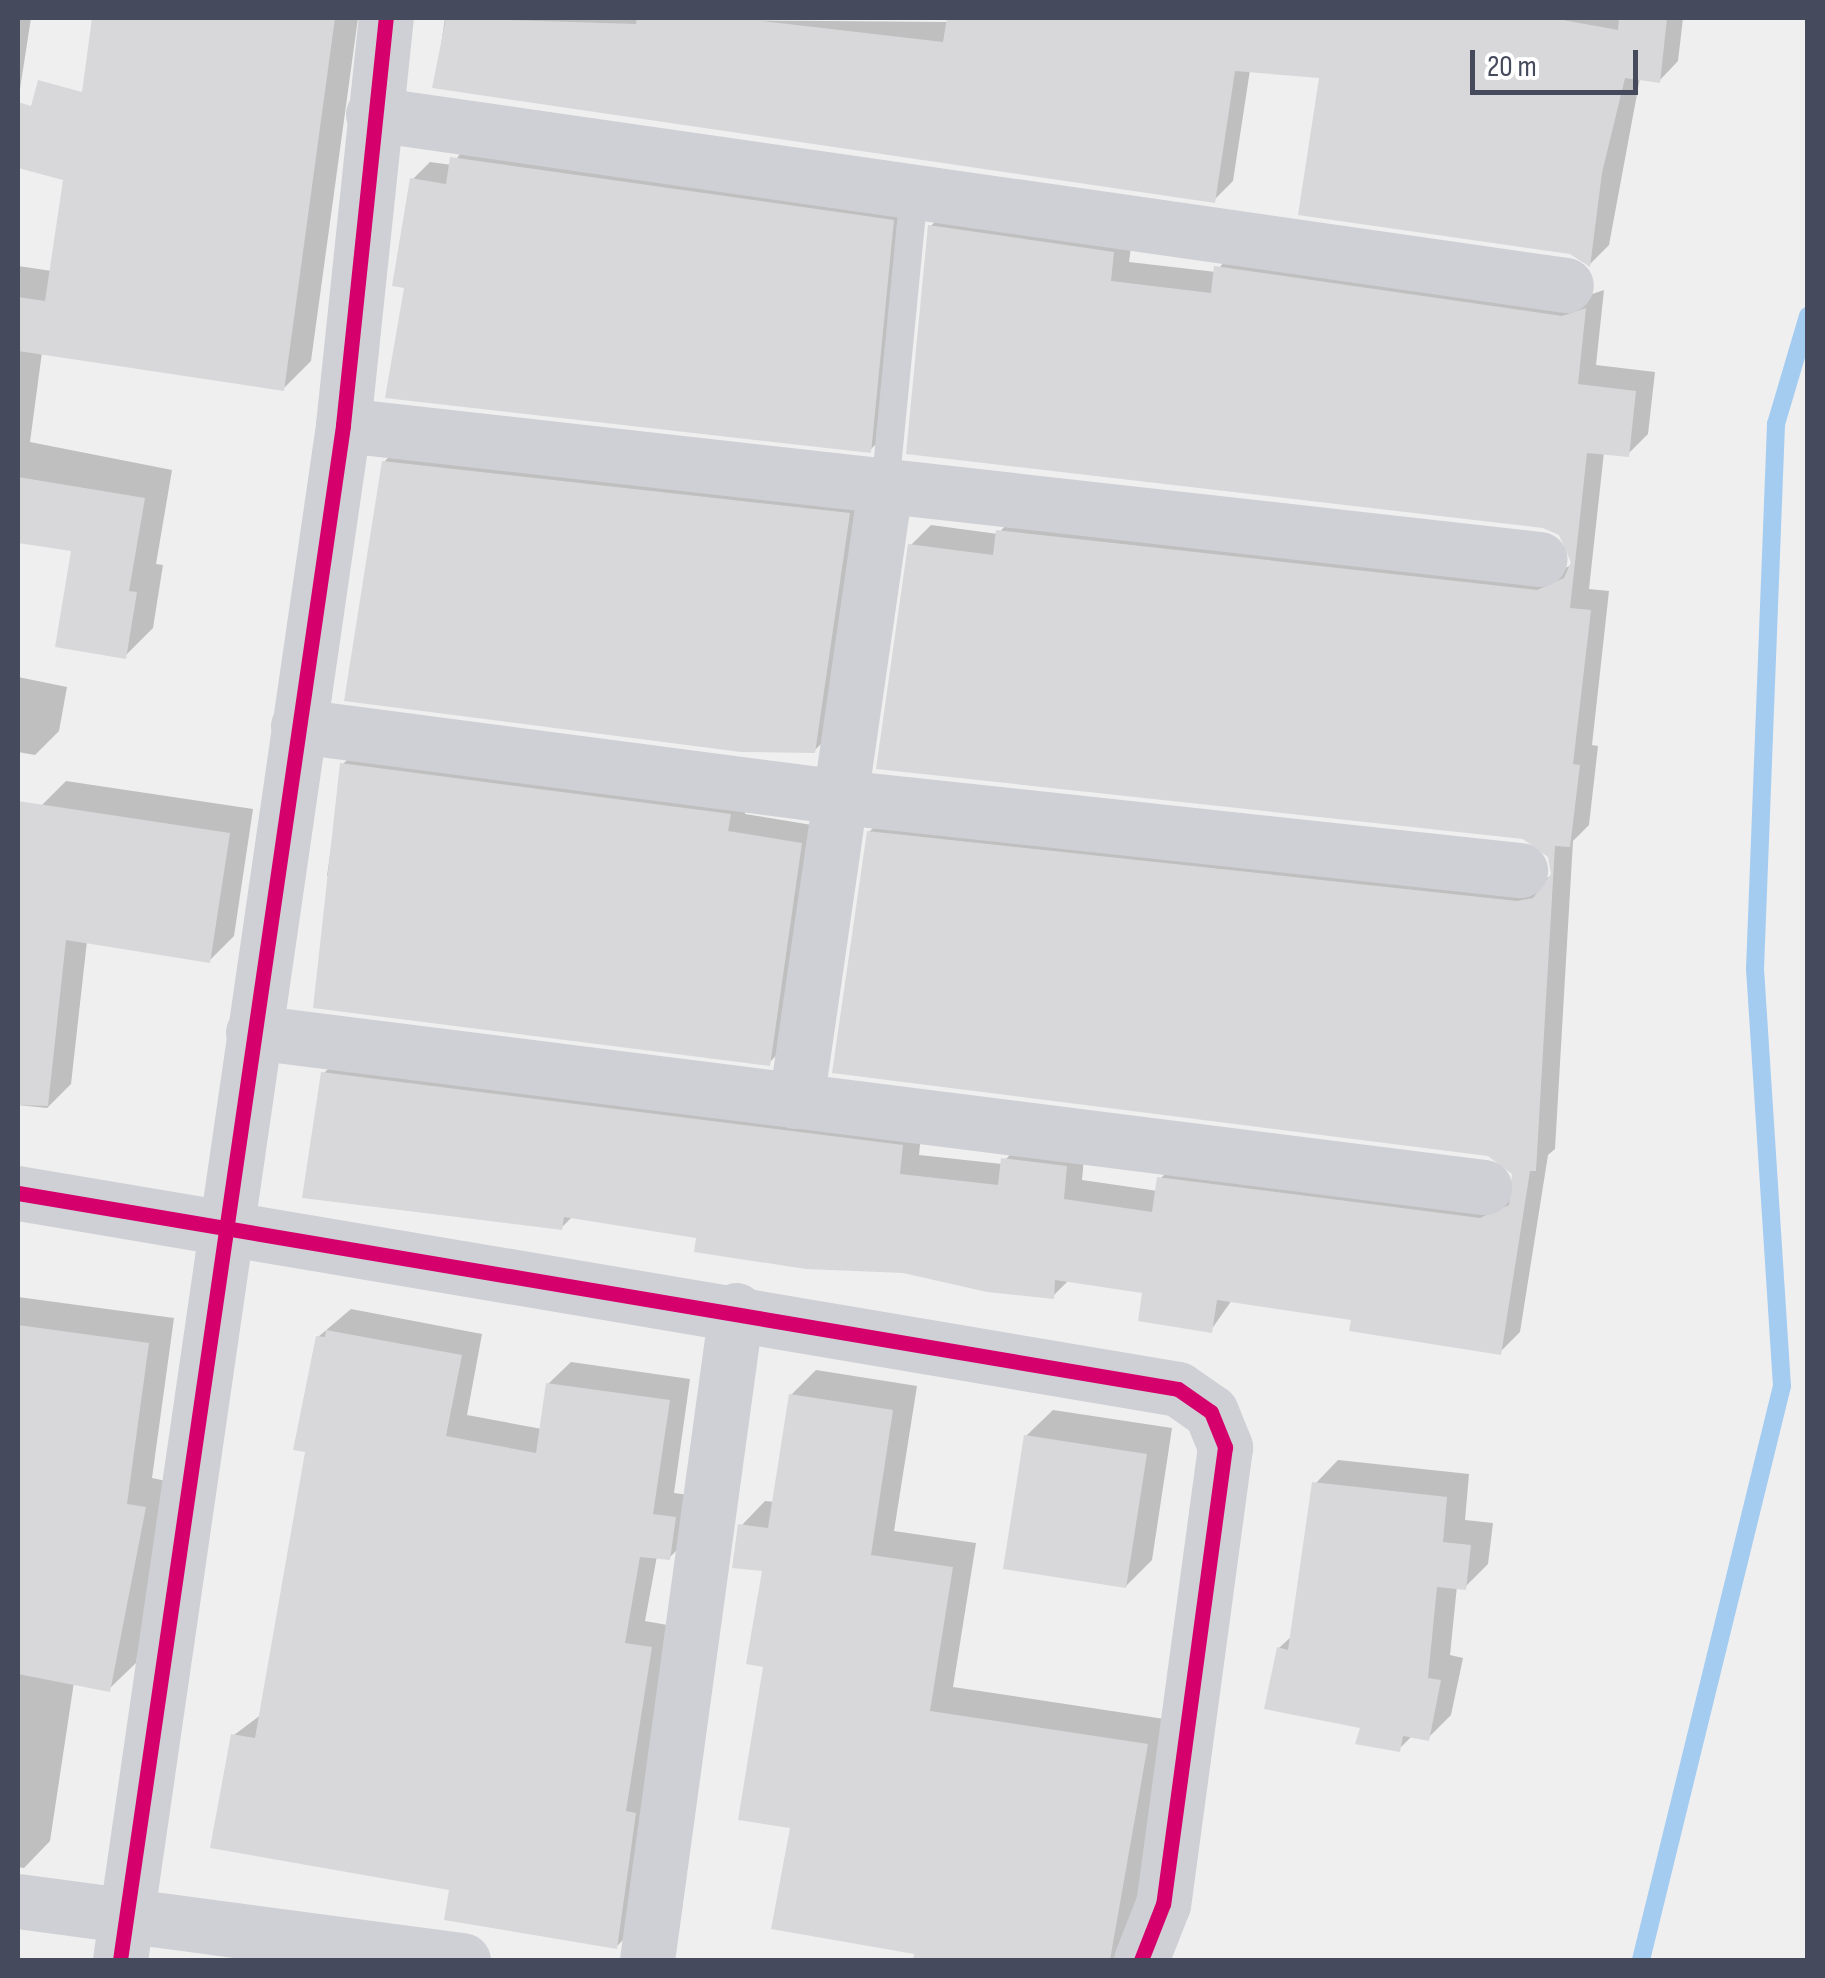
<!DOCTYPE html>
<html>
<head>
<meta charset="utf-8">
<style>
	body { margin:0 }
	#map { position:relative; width:1825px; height:1978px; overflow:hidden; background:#f0efef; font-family:"Sofia Sans Condensed",sans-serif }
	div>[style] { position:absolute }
	.shadow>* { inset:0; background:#0003 }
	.stream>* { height:18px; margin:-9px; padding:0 9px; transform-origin:9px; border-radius:9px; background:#a4ccf1 }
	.building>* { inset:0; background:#d8d8db }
	.lane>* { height:28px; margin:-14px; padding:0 14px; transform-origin:14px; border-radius:14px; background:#cfd0d5 }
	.street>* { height:55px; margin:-27.5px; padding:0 27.5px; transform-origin:27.5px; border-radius:27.5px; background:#cfd0d5 }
	.cycleway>* { height:15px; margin:-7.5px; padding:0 7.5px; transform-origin:7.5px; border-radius:7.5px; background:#d6006c }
	span { translate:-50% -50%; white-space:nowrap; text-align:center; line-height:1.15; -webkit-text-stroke:8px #fff; paint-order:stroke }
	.frame { position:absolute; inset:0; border:20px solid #454b5d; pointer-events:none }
	.scale { position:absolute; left:1470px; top:50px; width:168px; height:45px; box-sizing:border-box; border:5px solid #454b5d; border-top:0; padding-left:12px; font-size:30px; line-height:35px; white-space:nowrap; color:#454b5d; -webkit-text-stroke:8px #fff; paint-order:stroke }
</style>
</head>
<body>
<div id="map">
	<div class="shadow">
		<i style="clip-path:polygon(18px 18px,31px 18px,18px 102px)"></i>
		<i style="clip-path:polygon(95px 18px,358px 18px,311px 361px,283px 389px,42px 352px,30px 442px,172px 470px,156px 564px,163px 565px,153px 628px,125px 656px,74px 549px,18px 540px,18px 266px,52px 271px,61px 253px)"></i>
		<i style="clip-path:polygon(445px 18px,948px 22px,1683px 18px,1678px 61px,1659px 81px,1640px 78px,1609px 245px,1590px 264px,1322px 76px,1250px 70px,1233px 181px,1214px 200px,435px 86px)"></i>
		<i style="clip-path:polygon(470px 140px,910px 203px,888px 432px,870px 450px,407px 286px,413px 179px,430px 162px,452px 165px)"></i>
		<i style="clip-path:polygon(950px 206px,1133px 233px,1129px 262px,1216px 272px,1236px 247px,1583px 297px,1604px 290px,1596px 365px,1655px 372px,1648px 434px,1628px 454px,1604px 452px,1589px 589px,1609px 591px,1592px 745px,1598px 746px,1589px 825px,1573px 841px,1555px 1149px,1548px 1155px,1520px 1332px,1500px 1352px,1353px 1318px,1232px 1300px,1211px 1330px,1145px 1291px,1069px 1280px,1053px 1296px,573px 1216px,561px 1228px,324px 1073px,344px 1053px,922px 1126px,919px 1155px,1002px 1164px,1023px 1139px,1085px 1147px,1082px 1180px,1158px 1191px,1160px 1179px,1180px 1159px,1502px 1199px,1513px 1195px,1516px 1175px,1489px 1154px,869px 832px,889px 813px,1538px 882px,1553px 875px,1550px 855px,1524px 836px,911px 545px,931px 525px,998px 534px,1018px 511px,1558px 571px,1572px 565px,1561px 533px,931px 226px)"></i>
		<i style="clip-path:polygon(402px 444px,866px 496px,832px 733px,814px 751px,347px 698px,384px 462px)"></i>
		<i style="clip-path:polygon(18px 677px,67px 687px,59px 731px,35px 755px,18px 752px)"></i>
		<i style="clip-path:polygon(360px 747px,747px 797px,745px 814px,818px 826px,786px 1045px,769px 1063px,327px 876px,343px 764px)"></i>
		<i style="clip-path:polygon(66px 781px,253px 809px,234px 936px,209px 961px,87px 941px,71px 1084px,47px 1108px,18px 1105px,18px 1018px,42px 805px)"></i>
		<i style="clip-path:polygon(18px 1297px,174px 1318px,152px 1478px,171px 1482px,136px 1663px,109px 1689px,74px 1682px,50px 1841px,24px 1868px,18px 1867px,18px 1515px,26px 1471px,18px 1470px)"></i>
		<i style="clip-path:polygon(351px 1309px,482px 1334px,467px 1415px,542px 1429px,548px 1384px,571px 1362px,690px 1379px,674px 1493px,697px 1496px,691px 1536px,669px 1558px,657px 1556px,645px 1621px,673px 1626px,638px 1925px,616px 1947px,452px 1888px,234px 1735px,262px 1714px,308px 1450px,318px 1337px)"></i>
		<i style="clip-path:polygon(816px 1370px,917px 1386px,894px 1531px,976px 1543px,953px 1687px,1171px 1720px,1131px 1960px,965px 1960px,774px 1927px,793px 1826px,765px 1665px,764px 1569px,741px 1526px,765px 1501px,775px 1502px,791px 1395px)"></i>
		<i style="clip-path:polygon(1053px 1410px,1172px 1428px,1152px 1560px,1126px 1586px,1026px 1436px)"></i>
		<i style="clip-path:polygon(1338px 1460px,1469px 1474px,1465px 1520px,1493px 1523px,1488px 1564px,1465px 1587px,1457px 1586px,1450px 1655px,1463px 1658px,1451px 1715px,1428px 1738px,1413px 1735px,1399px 1749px,1363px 1726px,1279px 1648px,1293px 1635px,1315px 1484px)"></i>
	</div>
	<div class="stream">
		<i style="left:1641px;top:1960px;width:591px;rotate:-76.2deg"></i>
		<i style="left:1782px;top:1386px;width:418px;rotate:-93.7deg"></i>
		<i style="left:1755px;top:969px;width:545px;rotate:-87.79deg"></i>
		<i style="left:1776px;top:424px;width:113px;rotate:-73.5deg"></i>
	</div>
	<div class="building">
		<i style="clip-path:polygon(92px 18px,335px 18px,284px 391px,18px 351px,18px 297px,45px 301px,63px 180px,18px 168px,18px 102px,31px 106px,38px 80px,82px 92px)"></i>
		<i style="clip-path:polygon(446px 18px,636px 24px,637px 18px,735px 18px,943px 42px,947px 18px,1552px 18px,1618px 30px,1619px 18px,1667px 18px,1660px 83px,1625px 78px,1602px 173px,1590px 267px,1570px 254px,1298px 215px,1319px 78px,1235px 71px,1215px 203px,432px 88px)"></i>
		<i style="clip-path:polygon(450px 157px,894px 220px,871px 453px,385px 398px,404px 288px,392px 286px,410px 178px,446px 184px)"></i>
		<i style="clip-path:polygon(928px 225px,1114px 252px,1111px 281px,1211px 293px,1214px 266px,1562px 316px,1586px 308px,1578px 384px,1636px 391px,1629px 457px,1587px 453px,1570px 608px,1591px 610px,1573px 764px,1580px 765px,1570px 847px,1555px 846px,1536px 1171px,1530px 1171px,1501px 1355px,1349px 1331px,1351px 1320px,1217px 1300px,1212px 1333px,1138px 1321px,1142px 1293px,1055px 1280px,1054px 1299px,987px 1292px,903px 1273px,806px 1269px,694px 1252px,696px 1238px,564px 1217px,562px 1230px,302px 1198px,321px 1072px,903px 1145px,900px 1174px,998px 1185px,1001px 1158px,1067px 1166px,1064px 1199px,1152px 1212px,1157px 1177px,1480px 1218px,1509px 1205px,1512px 1174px,1488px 1156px,832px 1073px,867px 831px,1517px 901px,1533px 898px,1551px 874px,1548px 857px,1523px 839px,876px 769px,908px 544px,993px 555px,996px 530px,1537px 590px,1564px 578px,1571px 562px,1559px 535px,1543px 528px,906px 454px)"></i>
		<i style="clip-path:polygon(382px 461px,850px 513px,815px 753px,741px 752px,344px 701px)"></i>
		<i style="clip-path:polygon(18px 477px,145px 498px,129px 591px,137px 592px,126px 659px,55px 647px,71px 551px,18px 543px)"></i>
		<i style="clip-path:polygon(340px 763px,731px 814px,728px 831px,802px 843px,770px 1066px,313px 1008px)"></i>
		<i style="clip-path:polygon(18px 801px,230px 833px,210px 963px,66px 940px,48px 1106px,18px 1105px)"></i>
		<i style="clip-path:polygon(18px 1325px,149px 1343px,127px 1504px,146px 1507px,110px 1692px,18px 1674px)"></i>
		<i style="clip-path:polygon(326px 1330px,462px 1355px,446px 1436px,536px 1453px,546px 1383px,670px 1400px,653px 1514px,676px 1517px,670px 1560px,640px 1557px,625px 1643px,652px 1647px,626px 1811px,636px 1813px,617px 1949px,444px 1920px,449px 1890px,210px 1848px,231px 1734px,255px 1738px,305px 1452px,293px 1450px,316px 1336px,325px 1337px)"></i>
		<i style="clip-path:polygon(789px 1394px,893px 1410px,871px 1555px,953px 1567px,930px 1711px,1148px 1744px,1110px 1960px,913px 1960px,914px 1954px,771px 1929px,790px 1828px,738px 1820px,763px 1667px,746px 1664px,762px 1571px,732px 1568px,738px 1524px,768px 1528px)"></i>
		<i style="clip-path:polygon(1024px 1435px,1147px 1454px,1126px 1588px,1003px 1569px)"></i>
		<i style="clip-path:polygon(1312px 1482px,1447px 1497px,1443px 1542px,1471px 1545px,1466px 1590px,1437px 1587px,1428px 1678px,1441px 1680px,1429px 1741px,1403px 1736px,1400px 1752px,1355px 1744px,1360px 1728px,1264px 1709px,1277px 1647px,1288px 1650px)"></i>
	</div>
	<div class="lane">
		<i style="left:885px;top:488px;width:298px;rotate:-84.4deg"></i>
	</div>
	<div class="street">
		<i style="left:373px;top:114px;width:1205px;rotate:8.16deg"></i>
		<i style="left:343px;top:425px;width:1204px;rotate:6.39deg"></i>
		<i style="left:298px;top:726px;width:548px;rotate:7.45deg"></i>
		<i style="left:841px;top:797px;width:683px;rotate:6.14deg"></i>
		<i style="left:253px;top:1032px;width:1241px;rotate:7.18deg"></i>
		<i style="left:796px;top:1101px;width:619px;rotate:-81.74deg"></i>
		<i style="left:18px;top:1193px;width:1176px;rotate:9.59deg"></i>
		<i style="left:1178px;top:1389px;width:40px;rotate:34.9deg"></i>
		<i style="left:1211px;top:1412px;width:38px;rotate:68deg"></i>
		<i style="left:1225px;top:1447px;width:461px;rotate:97.7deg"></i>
		<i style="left:1163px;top:1904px;width:60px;rotate:111.4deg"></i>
		<i style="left:18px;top:1901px;width:449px;rotate:7.6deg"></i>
		<i style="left:120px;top:1960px;width:1551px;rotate:-81.73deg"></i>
		<i style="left:343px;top:425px;width:409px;rotate:-84deg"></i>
		<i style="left:647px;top:1960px;width:656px;rotate:-82.2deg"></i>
	</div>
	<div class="cycleway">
		<i style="left:18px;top:1193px;width:1176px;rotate:9.59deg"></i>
		<i style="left:1178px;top:1389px;width:40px;rotate:34.9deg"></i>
		<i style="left:1211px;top:1412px;width:38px;rotate:68deg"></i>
		<i style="left:1225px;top:1447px;width:461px;rotate:97.7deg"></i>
		<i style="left:1163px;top:1904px;width:60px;rotate:111.4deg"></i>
		<i style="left:120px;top:1960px;width:1551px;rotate:-81.73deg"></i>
		<i style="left:343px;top:425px;width:409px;rotate:-84deg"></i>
	</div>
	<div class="frame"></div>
	<div class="scale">20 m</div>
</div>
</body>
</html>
